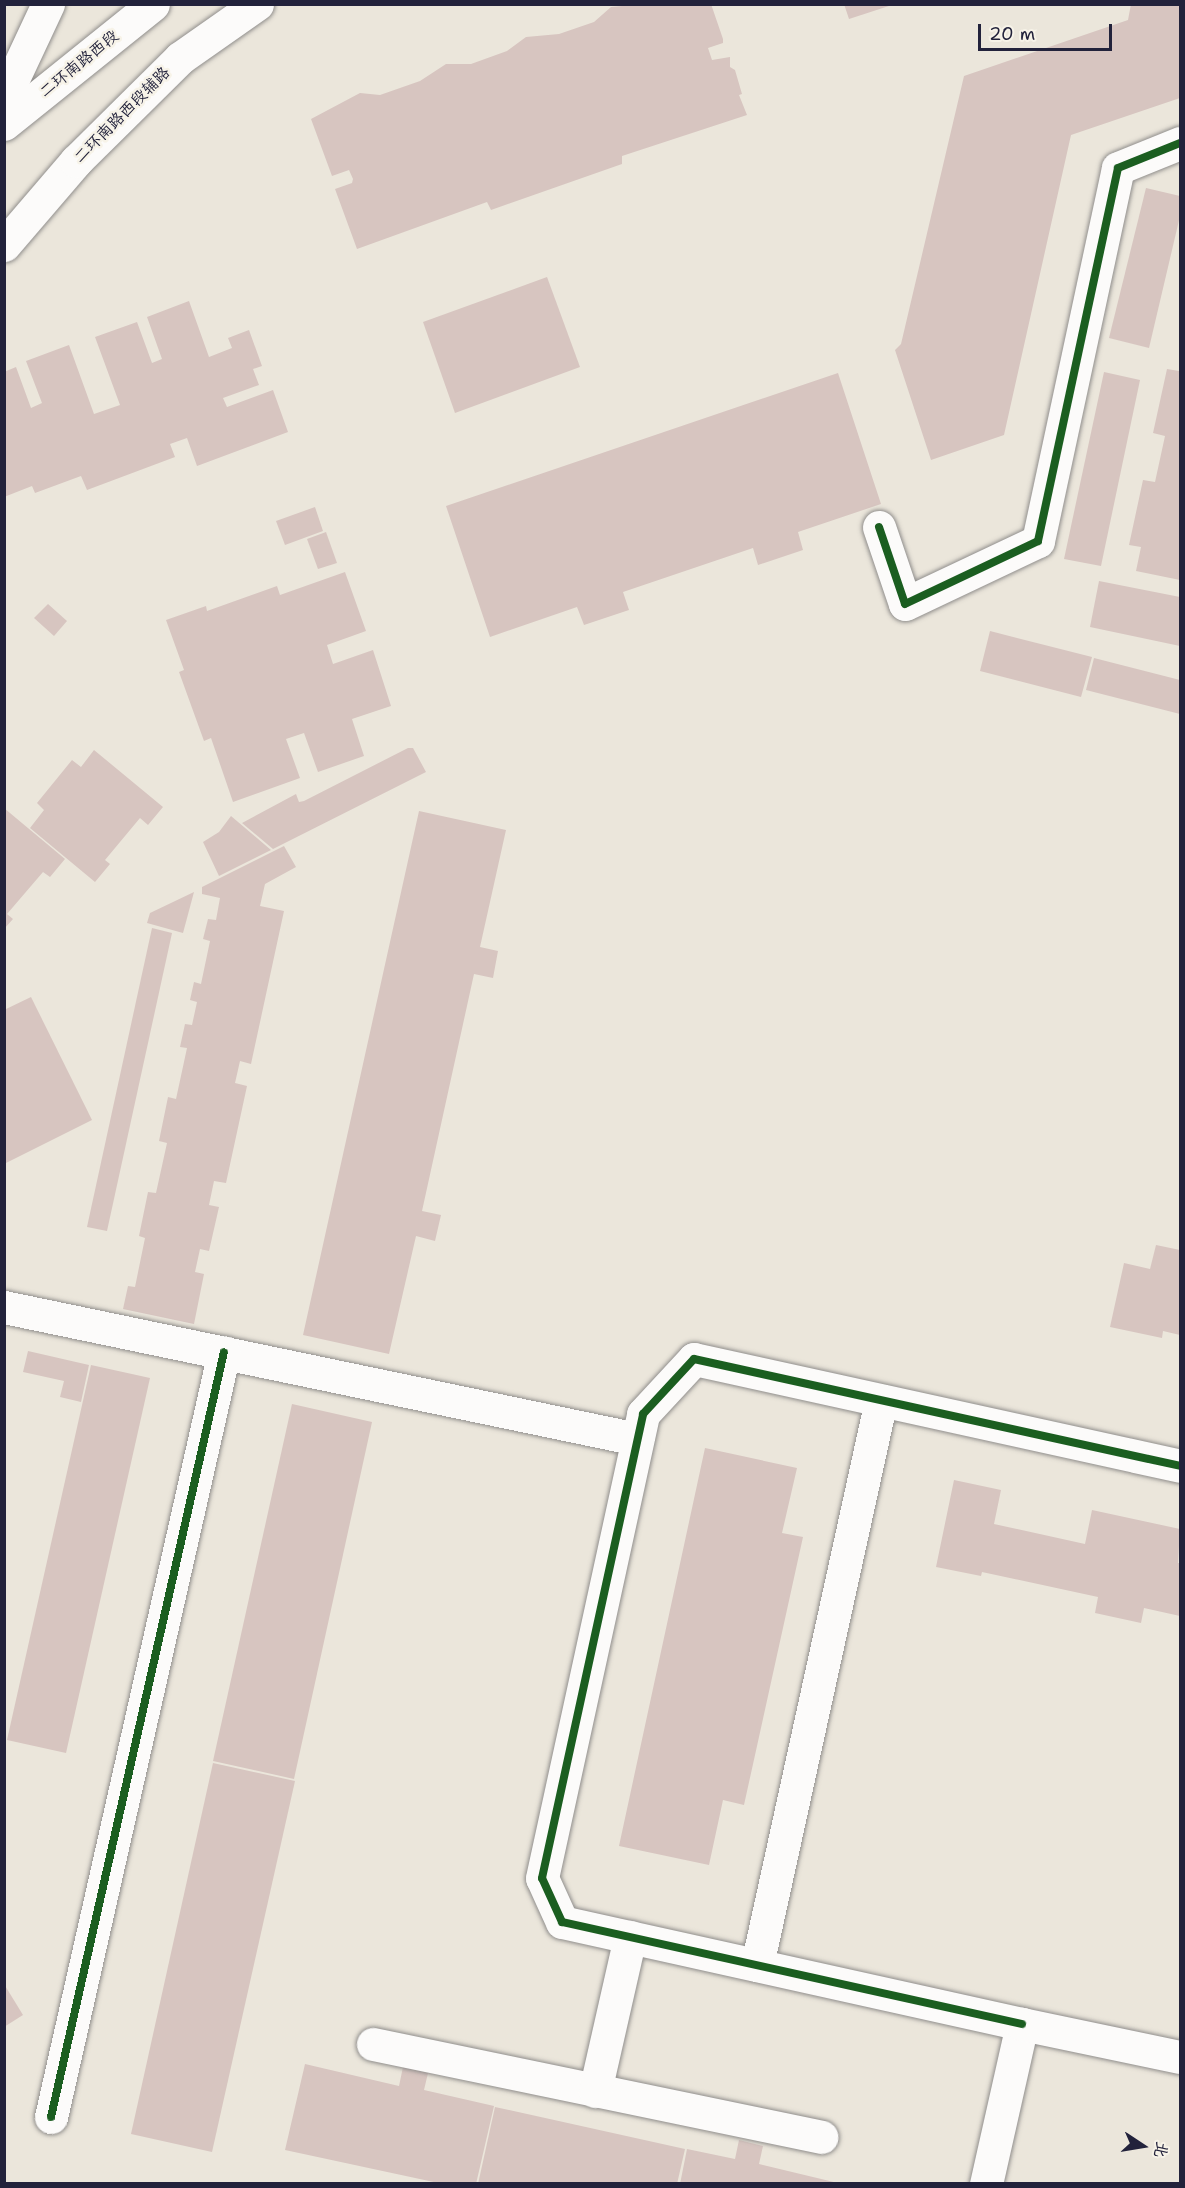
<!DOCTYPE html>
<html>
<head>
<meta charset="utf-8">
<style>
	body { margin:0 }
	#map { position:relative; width:1185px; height:2188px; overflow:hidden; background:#ebe6db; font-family:"Shantell Sans","LXGW WenKai TC",sans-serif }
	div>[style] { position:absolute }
	.building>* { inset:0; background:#d7c5c0 }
	.roads { filter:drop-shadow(0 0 2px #908e8c) drop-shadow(0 0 2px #908e8c) }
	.minor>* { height:33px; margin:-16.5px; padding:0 16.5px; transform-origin:16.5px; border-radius:16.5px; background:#fcfbfa }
	.major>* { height:33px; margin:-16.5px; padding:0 16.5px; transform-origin:16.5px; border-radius:16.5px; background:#fcfbfa }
	.highway>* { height:33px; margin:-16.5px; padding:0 16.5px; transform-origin:16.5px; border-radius:16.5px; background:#fcfbfa }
	.cycleway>* { height:8px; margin:-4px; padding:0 4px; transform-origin:4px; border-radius:4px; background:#1b5e20 }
	span { translate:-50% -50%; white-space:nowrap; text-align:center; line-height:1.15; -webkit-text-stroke:5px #f7f3e8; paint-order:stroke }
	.street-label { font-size:16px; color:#22223b }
	.frame { position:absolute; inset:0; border:6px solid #22223b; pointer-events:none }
	.north { position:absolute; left:1113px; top:2116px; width:60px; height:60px; -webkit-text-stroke:4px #f7f3e8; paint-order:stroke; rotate:102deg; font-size:16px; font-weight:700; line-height:24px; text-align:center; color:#22223b }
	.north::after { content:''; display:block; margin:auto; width:21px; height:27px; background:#22223b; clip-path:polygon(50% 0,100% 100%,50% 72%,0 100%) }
	.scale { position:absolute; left:978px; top:24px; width:134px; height:27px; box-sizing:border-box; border:3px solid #22223b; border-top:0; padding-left:8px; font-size:18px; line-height:21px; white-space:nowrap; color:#22223b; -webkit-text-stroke:4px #f7f3e8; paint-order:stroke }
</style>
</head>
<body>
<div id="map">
	<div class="building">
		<i style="clip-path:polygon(644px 4px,711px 4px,723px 39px,723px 43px,708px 48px,712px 60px,730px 57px,730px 67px,735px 70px,742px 94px,739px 95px,747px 115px,622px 156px,622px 164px,491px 210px,487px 202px,357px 249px,335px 189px,352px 183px,353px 179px,349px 170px,332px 176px,311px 119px,360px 93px,380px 95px,420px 81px,446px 64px,471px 64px,507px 51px,526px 37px,559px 34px,594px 22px,611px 7px)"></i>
		<i style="clip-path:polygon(844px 4px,892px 4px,892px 5px,849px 19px)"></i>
		<i style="clip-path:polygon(1131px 4px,1180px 4px,1180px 98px,1071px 135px,1004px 435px,931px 460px,895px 350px,901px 344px,964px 76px,1128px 20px)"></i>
		<i style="clip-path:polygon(1146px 188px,1180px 196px,1180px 216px,1149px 348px,1109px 338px)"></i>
		<i style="clip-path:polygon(547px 277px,580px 367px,455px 413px,423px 322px)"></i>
		<i style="clip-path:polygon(189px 301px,209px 357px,232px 348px,228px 338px,249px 330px,262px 366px,253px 369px,259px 385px,223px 398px,227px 407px,273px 390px,288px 432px,197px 466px,187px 438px,170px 444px,175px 457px,87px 490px,81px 476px,35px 493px,32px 486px,4px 497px,4px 372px,16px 367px,31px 408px,42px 403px,26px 361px,69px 345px,94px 414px,120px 405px,95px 337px,137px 322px,152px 363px,162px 359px,147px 317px)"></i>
		<i style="clip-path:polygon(1180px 367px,1180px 580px,1136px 571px,1141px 547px,1129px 545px,1143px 480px,1155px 482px,1165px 436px,1153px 433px,1167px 369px,1179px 371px)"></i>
		<i style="clip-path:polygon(1104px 372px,1140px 380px,1101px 566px,1064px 559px)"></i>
		<i style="clip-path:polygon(838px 373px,881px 504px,798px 532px,803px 550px,758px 565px,753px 548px,623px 592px,629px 610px,584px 625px,577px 607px,490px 637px,446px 506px)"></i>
		<i style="clip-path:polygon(315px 507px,323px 531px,285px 545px,276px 521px)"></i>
		<i style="clip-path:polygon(326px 532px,337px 563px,318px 569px,307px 539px)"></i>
		<i style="clip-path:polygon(345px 572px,366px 631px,327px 645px,333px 664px,373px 650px,391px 706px,352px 719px,364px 756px,318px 772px,304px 733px,286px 739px,300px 778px,233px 802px,211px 738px,204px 741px,179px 672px,184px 670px,166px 620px,206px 606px,207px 611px,277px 586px,280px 595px)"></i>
		<i style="clip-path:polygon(1099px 581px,1180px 597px,1180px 646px,1090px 627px)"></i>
		<i style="clip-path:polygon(48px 604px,67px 621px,54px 636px,34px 618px)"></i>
		<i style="clip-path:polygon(990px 631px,1092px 657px,1081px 697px,980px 671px)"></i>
		<i style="clip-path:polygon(1094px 658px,1180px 680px,1180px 714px,1086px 690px)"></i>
		<i style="clip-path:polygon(408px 748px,413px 748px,426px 772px,273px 849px,242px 823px,296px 794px,299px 802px,304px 801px)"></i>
		<i style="clip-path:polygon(94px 750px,163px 807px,148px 825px,140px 818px,105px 860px,110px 864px,95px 882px,30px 828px,44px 810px,37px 803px,72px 760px,81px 767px)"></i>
		<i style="clip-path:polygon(4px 808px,65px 859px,50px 877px,43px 872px,7px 914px,13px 919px,4px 929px)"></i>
		<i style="clip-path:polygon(419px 811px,506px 830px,480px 947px,498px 951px,493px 978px,474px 974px,422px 1211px,441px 1215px,435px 1241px,416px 1236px,389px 1354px,303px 1335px)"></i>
		<i style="clip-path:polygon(231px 816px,271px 850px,219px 876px,203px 842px,219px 832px)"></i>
		<i style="clip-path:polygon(284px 846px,296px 867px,265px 884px,260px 906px,284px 911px,251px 1064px,240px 1061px,235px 1083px,247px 1086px,226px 1183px,214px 1181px,209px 1205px,219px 1207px,209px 1251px,200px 1249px,195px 1272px,204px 1274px,194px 1324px,123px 1309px,128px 1286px,135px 1287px,145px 1238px,139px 1236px,148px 1192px,156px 1193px,167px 1143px,159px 1141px,168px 1097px,176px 1099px,187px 1048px,180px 1047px,185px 1024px,192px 1025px,197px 1002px,190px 1000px,194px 982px,201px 984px,210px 941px,203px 939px,208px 919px,216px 920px,220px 898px,202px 894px,202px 887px)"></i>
		<i style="clip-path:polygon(194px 892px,183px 933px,147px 923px,150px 913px)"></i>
		<i style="clip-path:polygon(152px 928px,172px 933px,107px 1231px,87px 1227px)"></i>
		<i style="clip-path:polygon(31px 997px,92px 1120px,4px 1164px,4px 1010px)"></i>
		<i style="clip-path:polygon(1156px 1245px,1180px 1250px,1180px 1335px,1163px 1331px,1162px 1338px,1110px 1327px,1124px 1263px,1150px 1269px)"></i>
		<i style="clip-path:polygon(28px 1351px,89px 1365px,81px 1402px,60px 1397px,64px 1381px,23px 1372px)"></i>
		<i style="clip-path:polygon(91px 1365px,150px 1378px,66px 1753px,7px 1740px)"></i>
		<i style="clip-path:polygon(292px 1404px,372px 1422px,294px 1779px,213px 1761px)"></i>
		<i style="clip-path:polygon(705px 1448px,797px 1468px,782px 1533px,803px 1537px,744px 1805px,723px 1800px,709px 1865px,619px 1846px)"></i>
		<i style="clip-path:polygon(954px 1480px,1001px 1490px,994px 1524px,1085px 1544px,1092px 1510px,1180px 1529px,1178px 1563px,1180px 1563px,1180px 1616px,1144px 1608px,1141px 1623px,1095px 1613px,1098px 1597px,982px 1572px,981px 1576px,936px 1567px)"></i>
		<i style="clip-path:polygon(213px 1763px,295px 1781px,212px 2152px,131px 2134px)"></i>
		<i style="clip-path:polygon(4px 1984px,23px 2015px,4px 2027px)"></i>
		<i style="clip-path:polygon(305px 2064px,399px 2086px,403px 2067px,428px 2073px,424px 2090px,494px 2106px,476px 2184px,443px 2184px,285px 2150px)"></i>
		<i style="clip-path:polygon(495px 2107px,685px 2149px,677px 2184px,478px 2184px)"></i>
		<i style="clip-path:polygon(739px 2140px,763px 2146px,759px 2164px,842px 2184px,680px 2184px,687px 2149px,735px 2159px)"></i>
	</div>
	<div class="roads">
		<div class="minor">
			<i style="left:4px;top:245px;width:111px;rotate:-49.4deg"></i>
			<i style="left:76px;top:161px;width:146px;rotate:-44.7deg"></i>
			<i style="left:180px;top:58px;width:94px;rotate:-35deg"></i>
			<i style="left:879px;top:527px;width:81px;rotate:71.3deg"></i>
			<i style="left:905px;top:604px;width:147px;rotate:-25.3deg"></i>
			<i style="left:1038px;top:541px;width:381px;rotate:-77.9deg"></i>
			<i style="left:1118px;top:168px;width:67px;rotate:-22deg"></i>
			<i style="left:4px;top:1307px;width:647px;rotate:11.78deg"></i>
			<i style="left:757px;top:1965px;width:578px;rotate:-77.62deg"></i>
			<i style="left:1022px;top:2024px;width:471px;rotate:-167.5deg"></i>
			<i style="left:562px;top:1922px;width:48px;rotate:-114.4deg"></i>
			<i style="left:542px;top:1878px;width:475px;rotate:-77.7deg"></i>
			<i style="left:643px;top:1414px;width:75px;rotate:-47.2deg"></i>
			<i style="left:694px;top:1359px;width:498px;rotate:12.4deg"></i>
			<i style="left:373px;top:2044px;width:458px;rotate:11.7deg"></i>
			<i style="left:595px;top:2091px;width:158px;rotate:-77.2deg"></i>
			<i style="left:51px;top:2117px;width:784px;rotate:-77.26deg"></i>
			<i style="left:986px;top:2184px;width:164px;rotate:-77.3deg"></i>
			<i style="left:1022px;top:2024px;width:161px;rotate:11.8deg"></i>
		</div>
		<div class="major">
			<i style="left:4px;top:124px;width:191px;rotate:-38.8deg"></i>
		</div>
		<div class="highway">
			<i style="left:4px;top:98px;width:104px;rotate:-64.9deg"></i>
		</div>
	</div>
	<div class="cycleway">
		<i style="left:879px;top:527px;width:81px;rotate:71.3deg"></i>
		<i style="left:905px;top:604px;width:147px;rotate:-25.3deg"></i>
		<i style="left:1038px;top:541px;width:381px;rotate:-77.9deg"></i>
		<i style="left:1118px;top:168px;width:67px;rotate:-22deg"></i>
		<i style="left:1022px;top:2024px;width:471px;rotate:-167.5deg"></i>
		<i style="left:562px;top:1922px;width:48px;rotate:-114.4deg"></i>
		<i style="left:542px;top:1878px;width:475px;rotate:-77.7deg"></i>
		<i style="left:643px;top:1414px;width:75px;rotate:-47.2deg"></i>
		<i style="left:694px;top:1359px;width:498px;rotate:12.4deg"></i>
		<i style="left:51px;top:2117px;width:784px;rotate:-77.26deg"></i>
	</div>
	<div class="street-label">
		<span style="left:79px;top:64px;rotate:-39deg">二环南路西段</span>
		<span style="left:122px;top:115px;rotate:-45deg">二环南路西段辅路</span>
	</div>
	<div class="frame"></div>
	<div class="north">北</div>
	<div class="scale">20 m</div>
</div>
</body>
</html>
